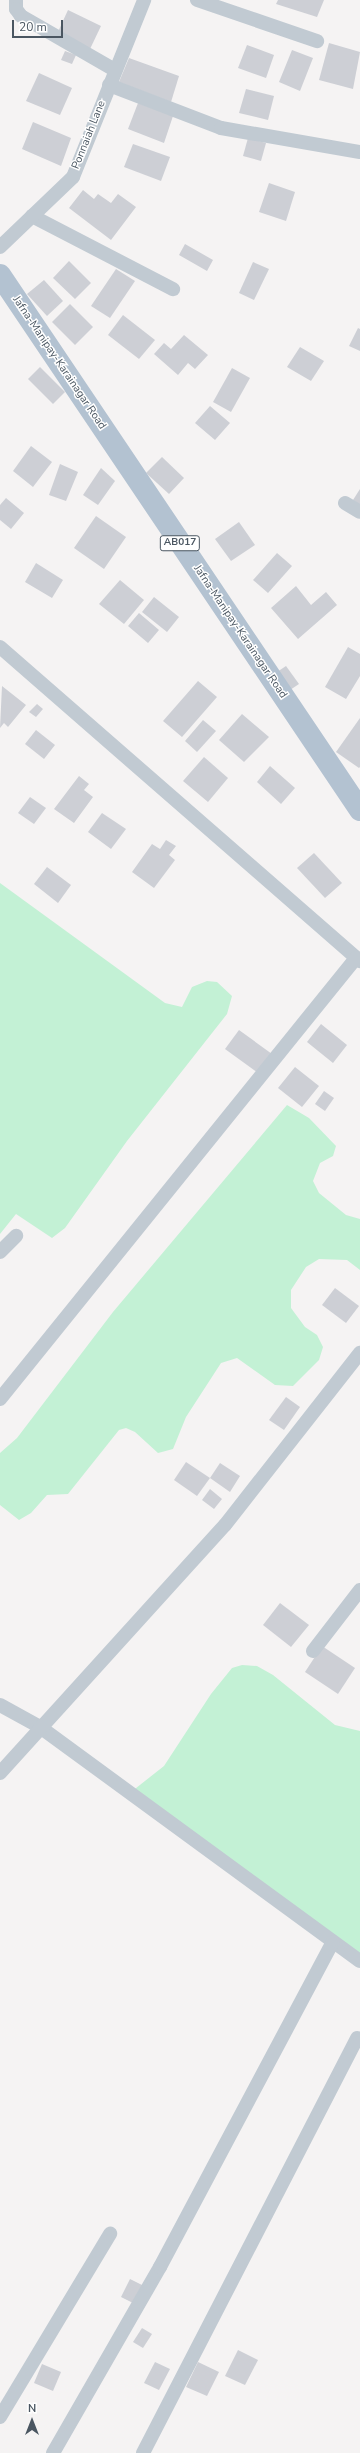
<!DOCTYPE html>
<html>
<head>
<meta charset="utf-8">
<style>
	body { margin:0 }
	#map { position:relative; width:360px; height:2453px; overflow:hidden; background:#f5f3f3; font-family:"Nunito Sans",sans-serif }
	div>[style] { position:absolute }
	.green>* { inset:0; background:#c3f1d5 }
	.building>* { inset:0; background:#cdcfd5 }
	.minor>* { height:14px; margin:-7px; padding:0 7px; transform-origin:7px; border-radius:7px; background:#c1cad2 }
	.primary>* { height:22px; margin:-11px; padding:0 11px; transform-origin:11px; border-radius:11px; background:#b3c2d1 }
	span { translate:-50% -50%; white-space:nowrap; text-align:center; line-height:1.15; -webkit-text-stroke:3px #fff; paint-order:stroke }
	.shield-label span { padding:1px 3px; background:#fff; border:1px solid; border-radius:3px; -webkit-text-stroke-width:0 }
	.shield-label { font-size:10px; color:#4a5661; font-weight:700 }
	.street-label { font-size:11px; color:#4a5661 }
	.north { position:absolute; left:12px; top:2401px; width:40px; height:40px; -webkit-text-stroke:3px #fff; paint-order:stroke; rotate:0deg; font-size:11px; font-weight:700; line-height:16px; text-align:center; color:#4a5661 }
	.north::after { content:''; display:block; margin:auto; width:14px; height:18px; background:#4a5661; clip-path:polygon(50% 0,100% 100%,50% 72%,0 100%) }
	.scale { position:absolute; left:12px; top:20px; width:51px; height:18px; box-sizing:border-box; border:2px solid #4a5661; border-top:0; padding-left:5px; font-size:12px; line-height:14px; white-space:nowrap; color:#4a5661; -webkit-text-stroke:3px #fff; paint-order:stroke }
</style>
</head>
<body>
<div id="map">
	<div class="green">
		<i style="clip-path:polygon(0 883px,165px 1003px,182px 1007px,192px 987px,207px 981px,217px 982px,232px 996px,227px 1014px,127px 1141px,65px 1228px,52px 1238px,16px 1214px,0 1234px)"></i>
		<i style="clip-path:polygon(287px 1105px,309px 1118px,336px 1146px,333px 1156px,320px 1163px,313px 1181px,319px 1193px,346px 1215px,360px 1219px,360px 1270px,347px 1260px,319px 1259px,306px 1267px,291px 1290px,291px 1308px,305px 1327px,317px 1335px,323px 1347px,319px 1360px,293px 1386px,275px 1385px,237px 1358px,221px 1363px,186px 1417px,173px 1449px,158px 1453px,135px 1432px,126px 1428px,119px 1430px,68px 1494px,47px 1495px,31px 1513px,19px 1520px,0 1505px,0 1453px,17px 1438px,113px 1312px)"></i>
		<i style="clip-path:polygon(242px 1665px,257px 1666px,273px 1675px,335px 1725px,360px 1731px,360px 1961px,131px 1792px,164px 1766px,211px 1694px,232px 1668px)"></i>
	</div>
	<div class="building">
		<i style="clip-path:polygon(278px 0,324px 0,317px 17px,276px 4px)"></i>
		<i style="clip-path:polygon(68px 10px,101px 26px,90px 49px,57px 34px)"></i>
		<i style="clip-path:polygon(329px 43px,360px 52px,353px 89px,319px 80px)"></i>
		<i style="clip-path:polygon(247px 45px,274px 55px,266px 78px,238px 68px)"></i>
		<i style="clip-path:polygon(292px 50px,313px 58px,300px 91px,279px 82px)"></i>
		<i style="clip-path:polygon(65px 51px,76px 55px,72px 64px,61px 60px)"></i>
		<i style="clip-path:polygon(129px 58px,179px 76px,171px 102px,119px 82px)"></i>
		<i style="clip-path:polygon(39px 73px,72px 88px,60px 115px,26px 101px)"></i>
		<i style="clip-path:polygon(246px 89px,274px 96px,268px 120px,239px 113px)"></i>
		<i style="clip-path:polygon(138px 103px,173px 116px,164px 143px,128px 129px)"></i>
		<i style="clip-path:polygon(33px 122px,71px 138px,61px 166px,22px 149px)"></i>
		<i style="clip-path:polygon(248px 138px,266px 143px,261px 161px,243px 156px)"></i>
		<i style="clip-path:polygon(133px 144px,170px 157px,161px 181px,124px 167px)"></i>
		<i style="clip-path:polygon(269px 183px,295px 192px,286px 221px,259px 212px)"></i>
		<i style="clip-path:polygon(83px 190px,94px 199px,98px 194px,111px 203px,118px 194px,136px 207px,111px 240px,69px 208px)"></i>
		<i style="clip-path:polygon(185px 244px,213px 260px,207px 271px,179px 255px)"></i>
		<i style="clip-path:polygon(69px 261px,91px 283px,75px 299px,53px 278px)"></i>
		<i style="clip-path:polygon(253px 262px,269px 269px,254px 300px,239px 293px)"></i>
		<i style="clip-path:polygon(116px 269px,135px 281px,110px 318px,91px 306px)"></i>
		<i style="clip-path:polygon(44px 280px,63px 301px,47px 316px,27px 294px)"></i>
		<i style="clip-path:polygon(70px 304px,93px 327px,75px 345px,52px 322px)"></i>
		<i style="clip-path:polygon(123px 315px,155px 340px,139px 359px,108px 335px)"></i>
		<i style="clip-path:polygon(358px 328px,360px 329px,360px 351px,349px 346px)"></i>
		<i style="clip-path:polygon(184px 335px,208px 355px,195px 369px,188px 363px,178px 375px,154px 354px,164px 343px,171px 349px)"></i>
		<i style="clip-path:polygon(300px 347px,324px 361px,311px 381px,287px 367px)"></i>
		<i style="clip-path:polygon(40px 367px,65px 392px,53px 404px,28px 379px)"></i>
		<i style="clip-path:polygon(232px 368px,250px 378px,231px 412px,213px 402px)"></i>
		<i style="clip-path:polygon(210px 406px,230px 423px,215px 440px,195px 423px)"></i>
		<i style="clip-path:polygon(31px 446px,52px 462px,33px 487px,13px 471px)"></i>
		<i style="clip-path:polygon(162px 457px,184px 478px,169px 494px,146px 473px)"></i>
		<i style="clip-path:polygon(60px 464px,78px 472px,66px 501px,49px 495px)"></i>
		<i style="clip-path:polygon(101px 468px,115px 481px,98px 505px,83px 495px)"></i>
		<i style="clip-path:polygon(360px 489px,360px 505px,353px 500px)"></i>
		<i style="clip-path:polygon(6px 498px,24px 513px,11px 529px,0 520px,0 505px)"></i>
		<i style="clip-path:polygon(96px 516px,126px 537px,104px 569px,74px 548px)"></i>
		<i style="clip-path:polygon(239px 522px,255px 545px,231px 561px,215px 539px)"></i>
		<i style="clip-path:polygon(277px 553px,292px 566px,268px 593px,253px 580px)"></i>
		<i style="clip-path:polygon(36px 563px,63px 580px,52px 598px,25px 582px)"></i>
		<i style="clip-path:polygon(120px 580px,144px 600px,124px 624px,99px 604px)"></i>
		<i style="clip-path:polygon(296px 586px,311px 605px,326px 592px,337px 605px,298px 639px,271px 608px)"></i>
		<i style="clip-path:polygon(154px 597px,179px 617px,167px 632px,142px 612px)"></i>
		<i style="clip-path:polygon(139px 613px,159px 630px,148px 643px,128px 626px)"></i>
		<i style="clip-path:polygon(348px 647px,360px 654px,360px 676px,346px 699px,325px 687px)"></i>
		<i style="clip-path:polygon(286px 666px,299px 684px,290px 690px,277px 672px)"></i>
		<i style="clip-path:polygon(198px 681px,217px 697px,182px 737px,163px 721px)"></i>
		<i style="clip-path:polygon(2px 686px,26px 705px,8px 727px,4px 723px,0 728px)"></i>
		<i style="clip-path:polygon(37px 704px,43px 709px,36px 717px,29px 712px)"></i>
		<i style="clip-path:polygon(242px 714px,269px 737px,244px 762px,219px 740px)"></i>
		<i style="clip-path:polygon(360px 718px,360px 767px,359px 768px,336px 752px)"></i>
		<i style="clip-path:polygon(203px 720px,216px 731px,197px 752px,185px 741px)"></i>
		<i style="clip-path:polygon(36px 730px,55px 745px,44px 759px,25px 744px)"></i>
		<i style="clip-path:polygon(204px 757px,228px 778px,208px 802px,183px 781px)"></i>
		<i style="clip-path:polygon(270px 766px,295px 788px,281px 804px,257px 782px)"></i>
		<i style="clip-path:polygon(79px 776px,89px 784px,84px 790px,93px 797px,74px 823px,54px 809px)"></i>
		<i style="clip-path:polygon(30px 797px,46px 808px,34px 824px,18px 813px)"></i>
		<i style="clip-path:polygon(102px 813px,126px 829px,111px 849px,88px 832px)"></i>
		<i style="clip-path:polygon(166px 840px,176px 846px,169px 855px,175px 860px,154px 888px,132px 872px,152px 844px,160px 849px)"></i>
		<i style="clip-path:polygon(314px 853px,342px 883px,325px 898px,297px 868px)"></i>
		<i style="clip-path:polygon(47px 867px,71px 885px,58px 903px,34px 884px)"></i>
		<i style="clip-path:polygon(321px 1024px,347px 1045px,333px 1063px,307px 1042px)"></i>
		<i style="clip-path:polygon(239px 1030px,272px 1054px,258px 1073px,225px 1049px)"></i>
		<i style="clip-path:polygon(295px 1067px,319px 1086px,302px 1107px,278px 1088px)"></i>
		<i style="clip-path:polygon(324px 1091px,334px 1098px,325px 1111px,315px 1104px)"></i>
		<i style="clip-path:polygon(335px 1288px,359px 1306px,346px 1323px,322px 1305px)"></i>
		<i style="clip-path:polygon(286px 1397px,300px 1407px,284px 1430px,269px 1420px)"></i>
		<i style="clip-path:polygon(186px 1462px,210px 1478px,197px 1496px,174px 1480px)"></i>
		<i style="clip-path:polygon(220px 1463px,240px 1476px,230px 1492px,210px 1478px)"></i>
		<i style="clip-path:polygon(210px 1489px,222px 1499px,214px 1509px,202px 1500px)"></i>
		<i style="clip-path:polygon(280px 1603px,309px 1625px,291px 1647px,263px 1625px)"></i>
		<i style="clip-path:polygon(322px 1646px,355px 1668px,338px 1694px,305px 1672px)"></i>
		<i style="clip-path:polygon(130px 2279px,144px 2286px,135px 2304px,121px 2297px)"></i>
		<i style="clip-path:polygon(142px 2328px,152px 2334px,143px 2348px,133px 2342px)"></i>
		<i style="clip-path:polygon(238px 2350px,258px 2360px,245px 2385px,225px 2376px)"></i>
		<i style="clip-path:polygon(155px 2362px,170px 2369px,159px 2390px,144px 2383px)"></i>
		<i style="clip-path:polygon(198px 2362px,219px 2372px,207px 2396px,186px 2387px)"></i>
		<i style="clip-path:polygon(42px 2364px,61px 2372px,53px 2391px,34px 2383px)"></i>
	</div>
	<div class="minor">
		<i style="left:16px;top:0;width:9px;rotate:90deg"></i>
		<i style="left:16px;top:9px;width:9px;rotate:54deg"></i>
		<i style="left:21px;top:16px;width:108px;rotate:29.9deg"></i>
		<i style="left:197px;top:0;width:127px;rotate:18.9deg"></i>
		<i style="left:109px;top:85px;width:120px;rotate:21deg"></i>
		<i style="left:221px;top:128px;width:141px;rotate:9.8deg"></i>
		<i style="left:32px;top:216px;width:159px;rotate:27.4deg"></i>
		<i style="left:0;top:247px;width:101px;rotate:-43.8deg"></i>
		<i style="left:73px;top:177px;width:191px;rotate:-68.1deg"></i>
		<i style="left:345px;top:503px;width:17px;rotate:31deg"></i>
		<i style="left:0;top:647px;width:478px;rotate:41.1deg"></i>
		<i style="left:0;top:1252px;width:23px;rotate:-45deg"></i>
		<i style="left:0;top:1399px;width:567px;rotate:-51.09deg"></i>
		<i style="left:313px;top:1651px;width:77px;rotate:-52.4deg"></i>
		<i style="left:0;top:1705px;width:46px;rotate:28.8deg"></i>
		<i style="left:40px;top:1727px;width:396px;rotate:36.2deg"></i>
		<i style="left:0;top:1773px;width:335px;rotate:-47.8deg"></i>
		<i style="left:225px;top:1525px;width:219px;rotate:-51.9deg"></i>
		<i style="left:0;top:2417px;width:214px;rotate:-59deg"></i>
		<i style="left:53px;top:2453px;width:215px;rotate:-60.1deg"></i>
		<i style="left:160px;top:2267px;width:368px;rotate:-62deg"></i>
		<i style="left:143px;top:2453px;width:467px;rotate:-62.7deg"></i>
	</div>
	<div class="primary">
		<i style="left:0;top:275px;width:645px;rotate:56.06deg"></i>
	</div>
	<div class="shield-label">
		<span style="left:180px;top:543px">AB017</span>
	</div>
	<div class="street-label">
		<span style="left:89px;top:135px;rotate:-68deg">Ponnaiah Lane</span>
		<span style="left:59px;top:363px;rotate:56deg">Jafna-Manipay-Karainagar Road</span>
		<span style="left:240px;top:632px;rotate:56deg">Jafna-Manipay-Karainagar Road</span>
	</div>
	<div class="north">N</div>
	<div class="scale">20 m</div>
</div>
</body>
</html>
